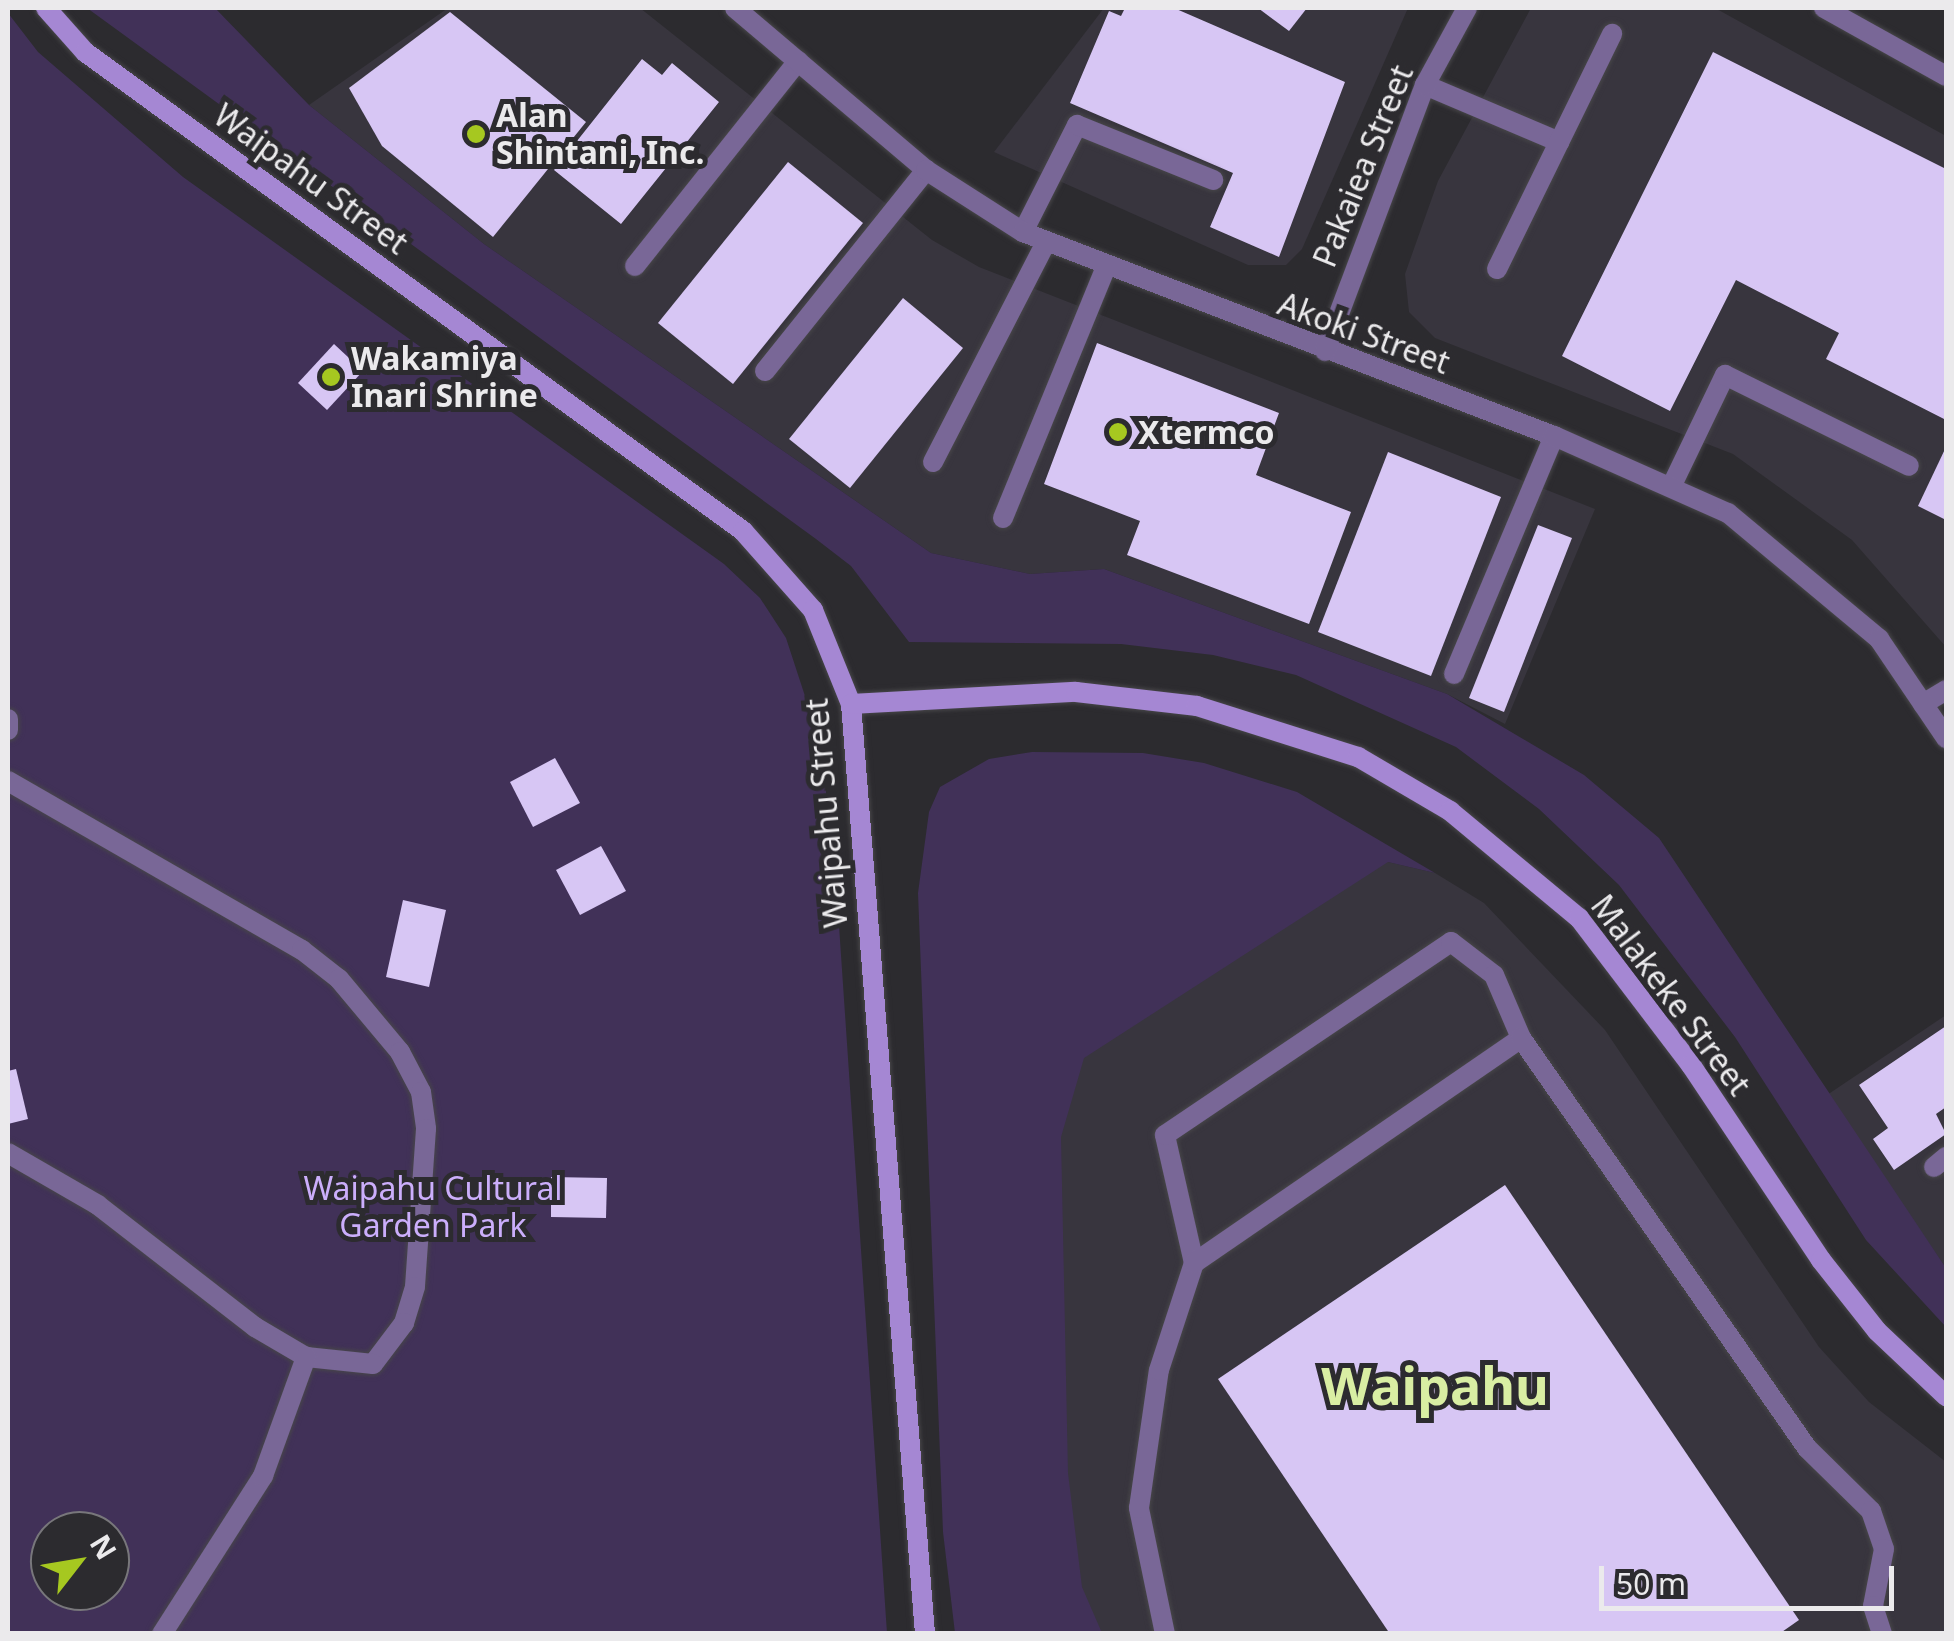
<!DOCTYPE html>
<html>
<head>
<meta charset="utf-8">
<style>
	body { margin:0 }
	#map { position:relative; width:1954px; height:1641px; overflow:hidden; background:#2c2b2f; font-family:"Noto Sans",sans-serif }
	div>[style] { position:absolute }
	.built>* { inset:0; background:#38353e }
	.green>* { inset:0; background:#413158 }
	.building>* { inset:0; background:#d7c6f4 }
	.roads { filter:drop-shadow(0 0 2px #474649) drop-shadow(0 0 2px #474649) }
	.lane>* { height:20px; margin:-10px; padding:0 10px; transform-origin:10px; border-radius:10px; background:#796797 }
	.street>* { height:20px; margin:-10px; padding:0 10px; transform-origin:10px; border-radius:10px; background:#796797 }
	.secondary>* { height:20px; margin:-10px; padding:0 10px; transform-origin:10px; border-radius:10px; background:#a587d3 }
	.dots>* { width:28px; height:28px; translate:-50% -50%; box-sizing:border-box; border:5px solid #2c2b2f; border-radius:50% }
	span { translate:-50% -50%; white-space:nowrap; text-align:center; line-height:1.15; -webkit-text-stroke:10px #2c2b2f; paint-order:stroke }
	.poi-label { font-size:32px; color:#ebeaec; font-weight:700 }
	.left { translate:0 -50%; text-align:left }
	.street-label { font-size:32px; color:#ebeaec }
	.park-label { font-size:32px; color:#cbaefb }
	.town-label { font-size:52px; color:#d9eea3; font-weight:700 }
	.frame { position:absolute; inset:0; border:10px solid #ebeaec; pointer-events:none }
	.north { position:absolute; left:30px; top:1511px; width:100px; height:100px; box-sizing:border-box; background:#2c2b2f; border:2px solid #78777b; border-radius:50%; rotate:59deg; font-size:28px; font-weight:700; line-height:40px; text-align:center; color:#ebeaec }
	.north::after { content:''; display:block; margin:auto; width:35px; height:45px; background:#a6c820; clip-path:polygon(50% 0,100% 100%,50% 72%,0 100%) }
	.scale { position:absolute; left:1599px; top:1566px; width:295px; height:45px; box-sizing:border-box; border:5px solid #ebeaec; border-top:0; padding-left:12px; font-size:30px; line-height:35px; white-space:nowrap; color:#ebeaec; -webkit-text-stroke:8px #2c2b2f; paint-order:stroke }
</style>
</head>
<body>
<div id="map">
	<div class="built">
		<i style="clip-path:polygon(448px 8px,640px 8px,932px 240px,979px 267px,1595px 509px,1505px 724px,1447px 694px,1104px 569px,1030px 574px,931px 553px,484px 244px,309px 105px)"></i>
		<i style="clip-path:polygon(1104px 8px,1408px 8px,1302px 249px,1286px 265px,1248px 265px,994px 152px)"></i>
		<i style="clip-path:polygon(1531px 8px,1715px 8px,1946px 136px,1946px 647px,1852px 540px,1733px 454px,1435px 338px,1409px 312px,1405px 274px,1438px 181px)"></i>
		<i style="clip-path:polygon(1286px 838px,1435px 873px,1484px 903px,1605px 1030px,1819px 1347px,1869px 1402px,1946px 1462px,1946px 1633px,1027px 1634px,1049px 860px)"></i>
		<i style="clip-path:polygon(1946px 1015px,1946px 1268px,1827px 1095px)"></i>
	</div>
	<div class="green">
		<i style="clip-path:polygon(87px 8px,215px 8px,309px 105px,484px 244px,931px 553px,1030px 574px,1104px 569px,1447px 694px,1584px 775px,1659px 838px,1946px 1268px,1946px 1327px,1866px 1240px,1735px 1037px,1619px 885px,1539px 809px,1456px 747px,1296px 675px,1213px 655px,1121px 644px,909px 642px,851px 566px,816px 539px)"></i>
		<i style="clip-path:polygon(evenodd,8px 13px,38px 52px,183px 177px,724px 564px,760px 598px,786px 638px,821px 745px,837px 896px,887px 1633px,8px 1633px,8px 13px,50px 1531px,110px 1531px,110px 1591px,50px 1591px,50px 1531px)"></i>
		<i style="clip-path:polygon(1032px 752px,1143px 753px,1204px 763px,1297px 792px,1435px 873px,1388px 862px,1084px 1058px,1061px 1137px,1068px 1473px,1082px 1587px,1102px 1633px,955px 1633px,943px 1532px,918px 893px,929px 812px,940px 787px,989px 759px)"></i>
	</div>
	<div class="building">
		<i style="clip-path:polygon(1125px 8px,1174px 8px,1345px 82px,1279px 257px,1210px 227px,1233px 173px,1070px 103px,1109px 11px,1121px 16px)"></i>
		<i style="clip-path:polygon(1258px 8px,1307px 8px,1289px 31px)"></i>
		<i style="clip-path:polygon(450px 12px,586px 122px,493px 237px,382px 146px,349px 88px)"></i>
		<i style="clip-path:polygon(1713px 52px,1946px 169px,1946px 420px,1826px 359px,1839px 333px,1736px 280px,1670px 411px,1562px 356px)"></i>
		<i style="clip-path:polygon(642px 59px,662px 75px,672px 63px,719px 102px,621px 224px,554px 170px)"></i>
		<i style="clip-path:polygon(788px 162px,863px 223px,733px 384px,658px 323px)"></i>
		<i style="clip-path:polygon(903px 298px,963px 348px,850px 488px,789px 439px)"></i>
		<i style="clip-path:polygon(1097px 343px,1279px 413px,1256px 475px,1351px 512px,1309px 624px,1127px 555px,1140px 521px,1044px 484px)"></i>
		<i style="clip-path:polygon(334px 344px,363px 371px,327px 410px,298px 383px)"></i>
		<i style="clip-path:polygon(1946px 447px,1946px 520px,1918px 506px)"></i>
		<i style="clip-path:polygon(1388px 452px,1501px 497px,1431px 676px,1318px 632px)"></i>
		<i style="clip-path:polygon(1538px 525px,1572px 538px,1504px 712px,1469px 698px)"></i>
		<i style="clip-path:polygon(555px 758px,580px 803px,533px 827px,510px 782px)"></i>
		<i style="clip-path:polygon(601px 846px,626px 891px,580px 915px,556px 870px)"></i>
		<i style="clip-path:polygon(403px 900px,446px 910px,429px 987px,386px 977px)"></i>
		<i style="clip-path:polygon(1946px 1026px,1946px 1107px,1936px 1114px,1946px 1134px,1894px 1170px,1873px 1139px,1888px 1128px,1859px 1085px)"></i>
		<i style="clip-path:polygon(16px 1069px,28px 1119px,8px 1124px,8px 1071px)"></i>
		<i style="clip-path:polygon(551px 1177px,607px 1178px,606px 1218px,551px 1217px)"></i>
		<i style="clip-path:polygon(1505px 1185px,1799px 1620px,1779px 1634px,1390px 1634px,1218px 1379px)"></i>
	</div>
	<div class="roads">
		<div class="lane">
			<i style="left:1425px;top:85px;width:146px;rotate:23deg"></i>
			<i style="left:1023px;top:232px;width:120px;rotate:-63.2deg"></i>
			<i style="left:1077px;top:125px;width:147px;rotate:22deg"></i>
			<i style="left:635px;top:266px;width:262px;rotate:-51.5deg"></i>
			<i style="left:1497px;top:269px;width:262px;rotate:-63.9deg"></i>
			<i style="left:765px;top:371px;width:258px;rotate:-51.3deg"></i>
			<i style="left:933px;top:462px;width:247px;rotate:-62.8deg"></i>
			<i style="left:1673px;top:483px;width:120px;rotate:-64.3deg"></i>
			<i style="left:1725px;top:375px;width:205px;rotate:26.3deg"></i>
			<i style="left:1003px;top:518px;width:269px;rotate:-67.7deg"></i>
			<i style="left:1454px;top:674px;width:258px;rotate:-67.2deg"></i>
			<i style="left:1923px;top:704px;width:27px;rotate:-31deg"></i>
			<i style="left:8px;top:719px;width:11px;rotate:90deg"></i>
			<i style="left:8px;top:781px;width:339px;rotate:29.9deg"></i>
			<i style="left:302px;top:950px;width:47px;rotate:38.1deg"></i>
			<i style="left:339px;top:979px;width:95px;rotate:50.1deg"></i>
			<i style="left:400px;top:1052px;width:45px;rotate:62.3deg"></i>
			<i style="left:421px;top:1092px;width:37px;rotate:82deg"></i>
			<i style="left:426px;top:1129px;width:158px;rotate:94deg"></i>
			<i style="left:415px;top:1287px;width:38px;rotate:107deg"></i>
			<i style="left:404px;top:1323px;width:51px;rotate:127.1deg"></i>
			<i style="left:373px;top:1364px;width:67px;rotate:-174deg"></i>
			<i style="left:306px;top:1357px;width:59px;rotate:-149.5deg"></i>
			<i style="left:255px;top:1327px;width:199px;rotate:-142.2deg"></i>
			<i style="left:98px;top:1205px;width:104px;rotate:-150deg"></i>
			<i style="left:1934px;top:1167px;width:16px;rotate:-40deg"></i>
			<i style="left:1194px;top:1263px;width:131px;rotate:-102.8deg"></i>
			<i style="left:1165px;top:1135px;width:345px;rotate:-34deg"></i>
			<i style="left:1451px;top:942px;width:54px;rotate:37.5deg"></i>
			<i style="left:1494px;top:975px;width:69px;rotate:66.8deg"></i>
			<i style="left:162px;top:1634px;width:188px;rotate:-57.4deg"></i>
			<i style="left:263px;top:1476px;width:127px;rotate:-70.1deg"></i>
			<i style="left:1165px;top:1634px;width:129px;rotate:-101.7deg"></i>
			<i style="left:1139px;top:1508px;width:139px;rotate:-81.8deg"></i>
			<i style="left:1159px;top:1370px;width:113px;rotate:-71.9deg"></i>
			<i style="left:1194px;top:1263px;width:397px;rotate:-34.5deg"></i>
			<i style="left:1521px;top:1038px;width:500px;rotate:55.1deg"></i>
			<i style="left:1807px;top:1448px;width:90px;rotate:44.5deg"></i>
			<i style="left:1871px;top:1511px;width:40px;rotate:71.1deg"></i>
			<i style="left:1884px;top:1549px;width:58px;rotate:100.9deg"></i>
			<i style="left:1873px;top:1606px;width:29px;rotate:72deg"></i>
		</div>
		<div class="street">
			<i style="left:735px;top:8px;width:250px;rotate:40.3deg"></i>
			<i style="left:926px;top:170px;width:115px;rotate:32.6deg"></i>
			<i style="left:1023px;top:232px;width:569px;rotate:21.02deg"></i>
			<i style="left:1554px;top:436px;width:190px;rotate:23.9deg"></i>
			<i style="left:1728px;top:513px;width:197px;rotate:39.8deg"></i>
			<i style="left:1879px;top:639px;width:120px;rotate:55.9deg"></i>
			<i style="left:1824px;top:8px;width:140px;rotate:29.1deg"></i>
			<i style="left:1325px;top:351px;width:284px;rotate:-69.4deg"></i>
			<i style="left:1425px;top:85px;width:88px;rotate:-61.4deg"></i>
		</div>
		<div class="secondary">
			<i style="left:46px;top:8px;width:59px;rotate:48.4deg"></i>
			<i style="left:85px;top:52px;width:814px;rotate:36.05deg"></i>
			<i style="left:743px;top:531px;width:106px;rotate:48.5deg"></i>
			<i style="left:813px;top:610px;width:101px;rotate:68deg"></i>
			<i style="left:851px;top:704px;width:933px;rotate:85.45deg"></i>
			<i style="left:851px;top:704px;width:225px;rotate:-3.1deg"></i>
			<i style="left:1076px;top:692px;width:122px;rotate:6.6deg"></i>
			<i style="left:1197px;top:706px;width:169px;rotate:17.6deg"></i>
			<i style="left:1358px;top:757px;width:107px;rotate:30.4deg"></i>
			<i style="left:1450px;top:811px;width:168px;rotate:39.7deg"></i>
			<i style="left:1579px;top:918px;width:185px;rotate:52.7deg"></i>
			<i style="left:1691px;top:1065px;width:234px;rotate:56.3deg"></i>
			<i style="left:1821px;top:1260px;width:90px;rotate:51.7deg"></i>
			<i style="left:1877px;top:1331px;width:95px;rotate:43.3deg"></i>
		</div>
	</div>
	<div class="dots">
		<i style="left:476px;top:134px;background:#a6c820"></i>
		<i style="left:331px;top:377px;background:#a6c820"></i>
		<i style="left:1118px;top:432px;background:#a6c820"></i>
	</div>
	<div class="poi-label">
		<span class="left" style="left:496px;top:134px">Alan<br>Shintani, Inc.</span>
		<span class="left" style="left:351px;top:377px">Wakamiya<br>Inari Shrine</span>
		<span class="left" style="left:1138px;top:432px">Xtermco</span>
	</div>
	<div class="street-label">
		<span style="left:1363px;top:166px;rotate:-68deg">Pakaiea Street</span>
		<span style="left:311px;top:179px;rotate:36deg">Waipahu Street</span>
		<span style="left:1364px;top:333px;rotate:20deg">Akoki Street</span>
		<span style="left:826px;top:813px;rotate:-95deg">Waipahu Street</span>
		<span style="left:1671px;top:995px;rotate:53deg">Malakeke Street</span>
	</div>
	<div class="park-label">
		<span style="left:433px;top:1207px">Waipahu Cultural<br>Garden Park</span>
	</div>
	<div class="town-label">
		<span style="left:1435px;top:1385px">Waipahu</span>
	</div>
	<div class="frame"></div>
	<div class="north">N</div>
	<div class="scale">50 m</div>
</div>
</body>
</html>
